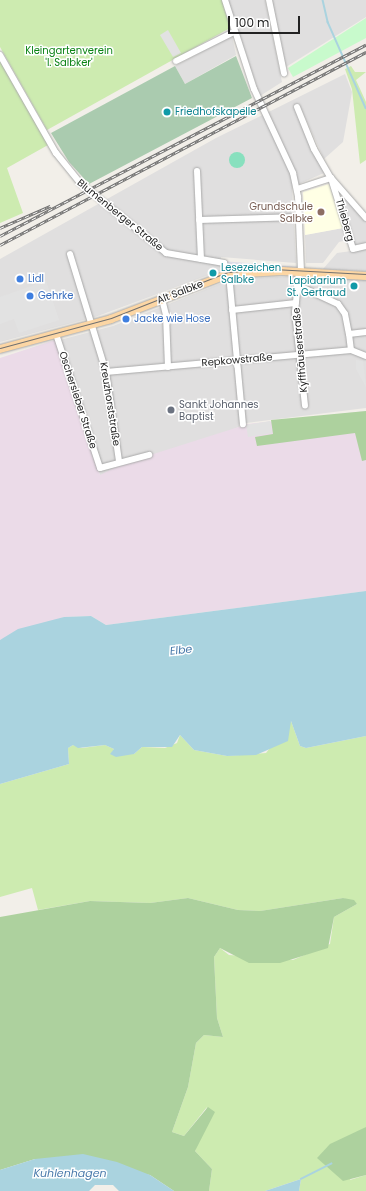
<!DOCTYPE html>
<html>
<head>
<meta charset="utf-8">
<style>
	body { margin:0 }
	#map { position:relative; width:366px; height:1191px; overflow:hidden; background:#f2efe9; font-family:Poppins,sans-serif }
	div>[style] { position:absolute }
	.residential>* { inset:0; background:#e0dfdf }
	.industrial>* { inset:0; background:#ebdbe8 }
	.education>* { inset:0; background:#ffffe5 }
	.grass>* { inset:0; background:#cdebb0 }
	.forest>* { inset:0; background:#add19e }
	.cemetery>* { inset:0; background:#aacbaf }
	.park>* { inset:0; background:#c8facc }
	.pitch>* { inset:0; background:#88e0be }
	.round { border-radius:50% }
	.parking>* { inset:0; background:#e2e2e2 }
	.plaza>* { inset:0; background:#dddde8 }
	.water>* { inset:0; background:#aad3df }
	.stream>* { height:1.5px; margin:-0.75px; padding:0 0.75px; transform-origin:0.75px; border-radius:0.75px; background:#aad3df }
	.roads { filter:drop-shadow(0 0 1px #a9a9a9) drop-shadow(0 0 1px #a9a9a9) }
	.minor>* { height:6px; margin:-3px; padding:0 3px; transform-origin:3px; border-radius:3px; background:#fff }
	.major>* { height:8px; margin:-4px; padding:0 4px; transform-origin:4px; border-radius:4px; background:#fcd6a4 }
	.tram>* { height:1px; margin:-0.5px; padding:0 0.5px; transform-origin:0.5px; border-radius:0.5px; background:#707070 }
	.rail>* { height:3px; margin-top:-1.5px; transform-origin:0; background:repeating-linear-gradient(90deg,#fff 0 4.5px,#707070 0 9px); box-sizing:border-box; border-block:1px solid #707070 }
	.dots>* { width:11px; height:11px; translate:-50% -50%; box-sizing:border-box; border:2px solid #fff; border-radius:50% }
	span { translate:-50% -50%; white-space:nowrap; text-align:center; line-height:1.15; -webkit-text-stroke:3px #fff; paint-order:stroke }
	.park-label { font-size:10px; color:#0c8416 }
	.culture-label { font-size:10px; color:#0d838f }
	.left { translate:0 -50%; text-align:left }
	.right { translate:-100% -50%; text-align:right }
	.education-label { font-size:10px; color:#785e54 }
	.street-label { font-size:10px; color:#222 }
	.shop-label { font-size:10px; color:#366cbe }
	.worship-label { font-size:10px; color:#5b616d }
	.water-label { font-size:11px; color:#4a7aab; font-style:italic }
	.scale { position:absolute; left:228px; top:16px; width:72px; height:18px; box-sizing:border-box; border:2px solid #222; border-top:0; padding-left:5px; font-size:12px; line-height:14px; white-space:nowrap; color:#222; -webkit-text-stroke:3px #fff; paint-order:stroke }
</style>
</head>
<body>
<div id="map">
	<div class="residential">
		<i style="clip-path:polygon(228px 0,265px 0,282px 82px,260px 96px)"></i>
		<i style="clip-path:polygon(272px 0,366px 0,366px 17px,286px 67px)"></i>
		<i style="clip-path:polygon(232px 36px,236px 55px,185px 84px,175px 66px)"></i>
		<i style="clip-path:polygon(345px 74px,352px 92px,343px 142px,324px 159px,299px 104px,294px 106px,324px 173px,292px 187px,296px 263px,221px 257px,222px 270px,95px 317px,0 342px,0 259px,216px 138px)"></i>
		<i style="clip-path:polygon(349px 199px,366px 222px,366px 244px,355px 247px,341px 201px)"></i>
		<i style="clip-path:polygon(343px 228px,347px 240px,339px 242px,323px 263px,306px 263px,305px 235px)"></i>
		<i style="clip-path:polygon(366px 249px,366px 271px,323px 269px,337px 253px)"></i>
		<i style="clip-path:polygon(301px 276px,366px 280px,366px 408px,239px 424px,239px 427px,219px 435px,122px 464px,100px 476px,60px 340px,113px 326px,232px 279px)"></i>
	</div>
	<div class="industrial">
		<i style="clip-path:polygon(55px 340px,100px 475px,122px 464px,248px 424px,366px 411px,366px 591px,106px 625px,91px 616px,64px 617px,0 640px,0 358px)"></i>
	</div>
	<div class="education">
		<i style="clip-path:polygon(329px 184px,343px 228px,305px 235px,303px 192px)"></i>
	</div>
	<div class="grass">
		<i style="clip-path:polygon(0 0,222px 0,230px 28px,47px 130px,0 47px)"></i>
		<i style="clip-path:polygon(0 61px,48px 145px,7px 168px,23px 213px,0 223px)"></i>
		<i style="clip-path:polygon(351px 66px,355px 72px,366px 72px,356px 80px,366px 102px,366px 160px,360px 164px,352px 89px,345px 69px)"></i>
		<i style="clip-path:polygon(291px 721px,300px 746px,306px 748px,366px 736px,366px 1127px,350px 1180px,366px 1175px,366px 1191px,299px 1191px,301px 1179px,265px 1191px,209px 1191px,212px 1169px,195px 1151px,207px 1107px,184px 1136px,172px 1132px,188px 1087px,196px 1043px,204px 1035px,223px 1037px,217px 1018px,214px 957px,220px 948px,229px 955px,293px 960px,330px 944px,334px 917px,357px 904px,343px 898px,260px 911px,238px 910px,188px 898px,150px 903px,90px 901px,38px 910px,32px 888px,0 897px,0 784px,69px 764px,68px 748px,73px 745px,82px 748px,105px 745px,114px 749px,111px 754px,134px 754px,142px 747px,165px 748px,177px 743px,180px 735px,194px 750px,227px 756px,266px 753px)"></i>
	</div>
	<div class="forest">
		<i style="clip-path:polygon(366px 411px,366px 460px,362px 461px,355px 433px,257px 446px,255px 437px,273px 434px,271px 420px)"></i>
		<i style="clip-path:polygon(188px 898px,238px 910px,260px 911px,343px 898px,354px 900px,357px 904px,334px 917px,328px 948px,280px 963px,249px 963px,220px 948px,214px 957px,217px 1018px,223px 1037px,204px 1035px,196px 1043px,188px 1087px,172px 1132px,184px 1136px,208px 1107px,215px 1112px,195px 1151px,212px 1169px,209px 1191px,174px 1191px,150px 1175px,35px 1159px,0 1170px,0 917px,90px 901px,150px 903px)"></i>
		<i style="clip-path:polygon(366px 1127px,366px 1175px,343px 1181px,317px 1158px,330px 1144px)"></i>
	</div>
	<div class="cemetery">
		<i style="clip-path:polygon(236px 56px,252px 98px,89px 184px,69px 162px,51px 133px,175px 66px,185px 84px)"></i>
	</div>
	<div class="park">
		<i style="clip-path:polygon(366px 18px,366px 38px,293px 77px,288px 68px)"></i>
	</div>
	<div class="pitch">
		<i class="round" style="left:229px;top:152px;width:16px;height:16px"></i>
	</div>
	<div class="parking">
		<i style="clip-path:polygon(168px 30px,181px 53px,173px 57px,160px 35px)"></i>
		<i style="clip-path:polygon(46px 281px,59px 320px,19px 333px,14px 319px,0 324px,0 297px)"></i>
		<i style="clip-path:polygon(356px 360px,363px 361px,366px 387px,356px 369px)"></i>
		<i style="clip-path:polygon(270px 421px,272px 433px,248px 437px,246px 425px)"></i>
	</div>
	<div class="plaza">
		<i style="clip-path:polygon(221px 261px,297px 267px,301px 272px,229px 274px)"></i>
	</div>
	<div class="water">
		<i style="clip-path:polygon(366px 591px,366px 736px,306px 748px,300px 746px,291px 721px,288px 741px,256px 755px,227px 756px,194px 750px,180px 735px,172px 747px,142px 747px,134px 754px,116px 757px,110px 754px,114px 749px,105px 745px,78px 748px,73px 745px,68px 748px,69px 764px,0 784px,0 640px,18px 629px,64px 617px,91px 616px,106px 625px)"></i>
		<i style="clip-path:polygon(83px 1154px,117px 1162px,150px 1175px,174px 1191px,119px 1191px,113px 1185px,95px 1185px,89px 1191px,0 1191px,0 1170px,35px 1159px)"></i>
		<i style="clip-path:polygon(301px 1179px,299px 1191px,265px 1191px)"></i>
	</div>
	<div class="stream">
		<i style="left:323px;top:0;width:23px;rotate:77deg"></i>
		<i style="left:328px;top:22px;width:94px;rotate:66.2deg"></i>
		<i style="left:301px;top:1179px;width:34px;rotate:-27deg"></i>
	</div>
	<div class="roads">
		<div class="minor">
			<i style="left:225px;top:0;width:94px;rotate:72deg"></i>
			<i style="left:254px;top:89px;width:93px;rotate:65.1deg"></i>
			<i style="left:293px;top:173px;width:25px;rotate:78deg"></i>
			<i style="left:298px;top:197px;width:75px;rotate:87.7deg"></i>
			<i style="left:269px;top:0;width:75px;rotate:78.4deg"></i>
			<i style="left:0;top:55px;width:113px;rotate:60.3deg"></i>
			<i style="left:56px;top:153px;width:38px;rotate:51deg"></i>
			<i style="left:80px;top:183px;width:111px;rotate:39.1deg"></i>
			<i style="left:166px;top:253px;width:59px;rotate:9.8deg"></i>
			<i style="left:224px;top:263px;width:12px;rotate:66deg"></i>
			<i style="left:229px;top:274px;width:151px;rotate:84.7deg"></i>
			<i style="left:176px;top:61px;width:65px;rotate:-26.6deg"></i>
			<i style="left:297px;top:107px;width:45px;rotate:68deg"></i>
			<i style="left:314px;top:149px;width:34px;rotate:60deg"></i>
			<i style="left:331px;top:178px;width:53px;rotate:48.8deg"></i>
			<i style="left:197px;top:171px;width:88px;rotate:87.4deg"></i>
			<i style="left:297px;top:189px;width:36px;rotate:-18deg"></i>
			<i style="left:331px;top:178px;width:74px;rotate:72.8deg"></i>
			<i style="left:353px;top:249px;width:13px;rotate:-13deg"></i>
			<i style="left:199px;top:220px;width:100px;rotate:-1.7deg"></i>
			<i style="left:70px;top:254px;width:123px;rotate:73deg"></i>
			<i style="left:106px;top:372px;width:90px;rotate:81.7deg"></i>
			<i style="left:299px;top:272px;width:40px;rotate:95.7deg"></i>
			<i style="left:295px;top:312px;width:94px;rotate:83.9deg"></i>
			<i style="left:297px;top:285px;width:45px;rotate:24.9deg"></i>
			<i style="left:338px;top:304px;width:12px;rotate:55deg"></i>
			<i style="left:345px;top:314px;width:20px;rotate:79deg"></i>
			<i style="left:349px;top:334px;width:17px;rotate:-7deg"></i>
			<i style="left:162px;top:299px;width:16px;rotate:76deg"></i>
			<i style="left:166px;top:315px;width:52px;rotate:87.8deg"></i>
			<i style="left:232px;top:310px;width:64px;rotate:-6.2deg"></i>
			<i style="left:56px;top:334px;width:141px;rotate:71.8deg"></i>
			<i style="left:100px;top:468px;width:51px;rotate:-14.9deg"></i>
			<i style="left:349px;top:334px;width:16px;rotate:83deg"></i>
			<i style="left:351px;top:350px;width:16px;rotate:22deg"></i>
			<i style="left:106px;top:372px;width:246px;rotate:-5.1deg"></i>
		</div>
		<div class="major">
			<i style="left:0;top:349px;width:115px;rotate:-15.1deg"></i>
			<i style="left:111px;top:319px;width:126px;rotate:-20.9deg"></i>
			<i style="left:229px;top:274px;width:53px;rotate:-3.2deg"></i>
			<i style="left:282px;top:271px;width:84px;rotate:3.4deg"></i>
		</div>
	</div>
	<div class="tram">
		<i style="left:0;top:348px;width:115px;rotate:-15.1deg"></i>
		<i style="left:111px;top:318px;width:126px;rotate:-21.5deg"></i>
		<i style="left:228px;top:272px;width:45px;rotate:-3.8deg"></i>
		<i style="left:273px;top:269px;width:93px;rotate:3.1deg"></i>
	</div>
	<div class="rail">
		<i style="left:0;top:228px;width:55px;rotate:-23.7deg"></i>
		<i style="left:0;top:236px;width:413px;rotate:-27.6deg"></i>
		<i style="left:0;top:245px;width:414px;rotate:-27.8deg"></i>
	</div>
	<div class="dots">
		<i style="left:167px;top:112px;background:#0f9aa8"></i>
		<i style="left:321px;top:212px;background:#8d6e63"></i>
		<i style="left:213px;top:273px;background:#0f9aa8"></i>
		<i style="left:20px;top:279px;background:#3f7fe0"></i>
		<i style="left:354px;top:286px;background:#0f9aa8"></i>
		<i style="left:30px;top:296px;background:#3f7fe0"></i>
		<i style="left:126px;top:319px;background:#3f7fe0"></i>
		<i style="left:171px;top:410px;background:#6b7280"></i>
	</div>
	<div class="park-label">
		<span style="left:69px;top:56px">Kleingartenverein<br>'I. Salbker'</span>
	</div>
	<div class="culture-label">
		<span class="left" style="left:175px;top:112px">Friedhofskapelle</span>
		<span class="left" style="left:221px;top:273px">Lesezeichen<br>Salbke</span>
		<span class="right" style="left:346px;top:286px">Lapidarium<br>St. Gertraud</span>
	</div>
	<div class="education-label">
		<span class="right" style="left:313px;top:212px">Grundschule<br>Salbke</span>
	</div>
	<div class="street-label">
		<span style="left:120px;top:215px;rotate:39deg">Blumenberger Straße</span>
		<span style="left:345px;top:220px;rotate:74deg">Thieberg</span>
		<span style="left:180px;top:292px;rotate:-21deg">Alt Salbke</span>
		<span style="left:300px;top:350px;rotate:-95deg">Kyffhäuserstraße</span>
		<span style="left:237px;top:360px;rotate:-5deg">Repkowstraße</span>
		<span style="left:78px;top:400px;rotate:72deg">Oschersleber Straße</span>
		<span style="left:110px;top:404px;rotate:81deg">Kreuzhorststraße</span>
	</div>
	<div class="shop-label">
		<span class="left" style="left:28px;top:279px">Lidl</span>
		<span class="left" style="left:38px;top:296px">Gehrke</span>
		<span class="left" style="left:134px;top:319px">Jacke wie Hose</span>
	</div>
	<div class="worship-label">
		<span class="left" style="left:179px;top:410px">Sankt Johannes<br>Baptist</span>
	</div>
	<div class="water-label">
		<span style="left:181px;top:650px;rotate:-6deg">Elbe</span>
		<span style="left:70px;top:1173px">Kuhlenhagen</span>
	</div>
	<div class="scale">100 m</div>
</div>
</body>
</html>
